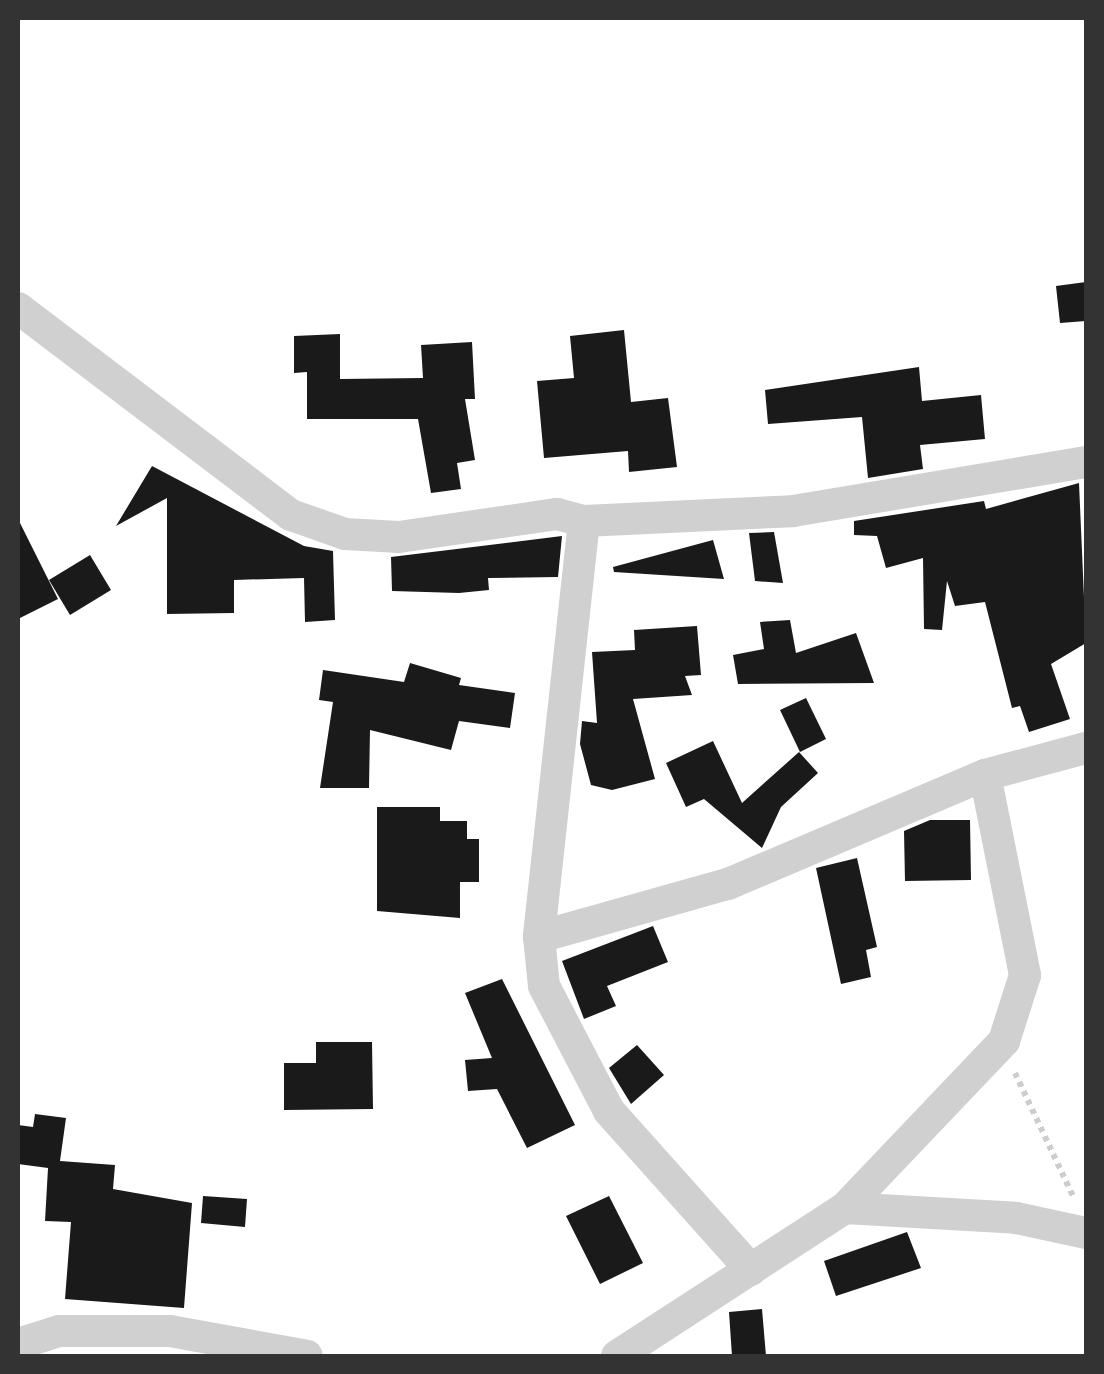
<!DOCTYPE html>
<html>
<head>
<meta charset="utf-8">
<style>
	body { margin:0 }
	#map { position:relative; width:1104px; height:1374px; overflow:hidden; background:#fff; font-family:Rubik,sans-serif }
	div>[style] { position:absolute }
	.building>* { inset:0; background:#1a1a1a }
	.path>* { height:6px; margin-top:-3px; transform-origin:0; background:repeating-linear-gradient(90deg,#cdcdcd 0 5px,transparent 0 10px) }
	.street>* { height:32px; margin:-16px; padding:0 16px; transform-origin:16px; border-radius:16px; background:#d0d0d0 }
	span { translate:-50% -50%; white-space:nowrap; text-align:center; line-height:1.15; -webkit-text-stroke:10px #fff; paint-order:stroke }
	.frame { position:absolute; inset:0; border:20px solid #333; pointer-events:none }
</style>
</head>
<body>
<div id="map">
	<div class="building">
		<i style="clip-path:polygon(1086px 282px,1086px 321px,1060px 323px,1056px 286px)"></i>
		<i style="clip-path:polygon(624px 330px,631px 402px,668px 398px,677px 467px,629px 472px,628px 451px,544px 458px,537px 381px,574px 378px,570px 336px)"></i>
		<i style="clip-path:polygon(340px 334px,340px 379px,423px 378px,421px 345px,472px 342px,475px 399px,465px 399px,475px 460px,457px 463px,461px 489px,431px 493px,418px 419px,307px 419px,307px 372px,294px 373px,294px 336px)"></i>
		<i style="clip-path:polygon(919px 367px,922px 401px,981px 395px,985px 439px,920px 445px,923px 469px,868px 478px,862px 417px,768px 424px,765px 390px)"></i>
		<i style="clip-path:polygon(152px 466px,304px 546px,333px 551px,335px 620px,305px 622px,304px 578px,234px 580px,234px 613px,167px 614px,167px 498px,116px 526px)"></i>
		<i style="clip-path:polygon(1079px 483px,1086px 643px,1051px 664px,1070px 719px,1029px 732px,1020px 706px,1012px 708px,985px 602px,955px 606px,947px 581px,942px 630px,924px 629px,923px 558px,886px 568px,877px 536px,854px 535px,854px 521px,984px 501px,986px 509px)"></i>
		<i style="clip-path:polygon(18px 519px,58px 599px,18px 619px)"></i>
		<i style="clip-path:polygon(774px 532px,783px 583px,755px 581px,749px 533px)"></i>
		<i style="clip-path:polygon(562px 536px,558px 577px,488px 578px,489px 590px,459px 593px,392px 591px,391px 557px)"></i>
		<i style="clip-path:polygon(713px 540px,724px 579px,614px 572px,613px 567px)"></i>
		<i style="clip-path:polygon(90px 555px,111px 590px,70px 615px,49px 580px)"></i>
		<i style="clip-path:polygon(790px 620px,796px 653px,856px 633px,874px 683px,738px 684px,733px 655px,764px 649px,760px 622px)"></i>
		<i style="clip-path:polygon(697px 626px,701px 675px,685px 676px,692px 695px,633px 699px,655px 779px,612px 790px,591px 785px,580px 744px,582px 721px,597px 723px,592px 652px,635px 650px,634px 630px)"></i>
		<i style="clip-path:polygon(410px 663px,461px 678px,459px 685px,515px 693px,510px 728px,459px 721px,451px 750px,370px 730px,369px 788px,320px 788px,333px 702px,319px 700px,323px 670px,404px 682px)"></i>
		<i style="clip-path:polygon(806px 698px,826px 739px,800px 752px,780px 710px)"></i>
		<i style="clip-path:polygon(713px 741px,742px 803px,799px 752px,818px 773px,781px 807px,762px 848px,704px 799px,686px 807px,666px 763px)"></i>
		<i style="clip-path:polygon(377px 807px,440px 807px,440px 821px,467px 821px,467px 839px,479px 839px,479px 882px,460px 882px,460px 918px,377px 911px)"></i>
		<i style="clip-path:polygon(930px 820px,970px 820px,971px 880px,905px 881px,904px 831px)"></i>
		<i style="clip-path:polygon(857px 858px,877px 947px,866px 950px,871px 977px,841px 984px,816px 868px)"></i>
		<i style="clip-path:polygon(653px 926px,668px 962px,607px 986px,616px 1006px,584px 1019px,562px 961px)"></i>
		<i style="clip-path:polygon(502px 979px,575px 1125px,527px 1148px,497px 1089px,468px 1091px,465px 1060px,492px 1058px,465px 993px)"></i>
		<i style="clip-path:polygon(316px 1042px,372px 1042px,373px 1109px,284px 1110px,284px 1063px,316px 1063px)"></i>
		<i style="clip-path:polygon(637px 1045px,664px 1075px,631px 1104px,609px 1068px)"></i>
		<i style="clip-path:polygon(35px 1114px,66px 1118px,60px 1161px,115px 1165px,113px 1189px,192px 1203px,184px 1308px,65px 1299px,71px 1222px,45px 1221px,48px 1168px,18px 1164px,18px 1125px,33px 1127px)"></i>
		<i style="clip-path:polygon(203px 1196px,247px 1199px,245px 1227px,201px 1223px)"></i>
		<i style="clip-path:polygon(609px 1196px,643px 1263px,600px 1284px,566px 1216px)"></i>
		<i style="clip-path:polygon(907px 1232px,921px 1268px,836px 1296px,824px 1261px)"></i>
		<i style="clip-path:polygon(762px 1309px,766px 1356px,732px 1356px,729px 1312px)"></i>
	</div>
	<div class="path">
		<i style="left:1015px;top:1073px;width:136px;rotate:64.8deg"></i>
	</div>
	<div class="street">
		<i style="left:18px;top:308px;width:343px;rotate:37.2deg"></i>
		<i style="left:291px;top:515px;width:57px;rotate:19.4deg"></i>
		<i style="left:345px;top:534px;width:54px;rotate:3.2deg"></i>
		<i style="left:399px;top:537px;width:160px;rotate:-8.3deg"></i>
		<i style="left:557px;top:514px;width:28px;rotate:15deg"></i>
		<i style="left:584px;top:521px;width:209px;rotate:-2.7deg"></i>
		<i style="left:793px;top:511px;width:297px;rotate:-9.5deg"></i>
		<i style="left:584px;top:521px;width:418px;rotate:96.2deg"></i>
		<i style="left:539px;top:937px;width:49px;rotate:84.2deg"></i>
		<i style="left:544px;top:986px;width:141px;rotate:62.5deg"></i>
		<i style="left:609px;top:1111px;width:213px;rotate:48.2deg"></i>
		<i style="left:539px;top:937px;width:196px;rotate:-15.7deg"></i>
		<i style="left:728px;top:884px;width:279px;rotate:-23deg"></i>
		<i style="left:985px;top:775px;width:105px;rotate:-15deg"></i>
		<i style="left:845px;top:1208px;width:171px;rotate:3.3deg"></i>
		<i style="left:1016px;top:1218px;width:72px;rotate:12.1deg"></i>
		<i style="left:18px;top:1344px;width:43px;rotate:-17.6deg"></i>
		<i style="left:59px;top:1331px;width:111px"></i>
		<i style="left:170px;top:1331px;width:139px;rotate:10.3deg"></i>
		<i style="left:617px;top:1356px;width:272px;rotate:-33deg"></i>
		<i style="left:845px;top:1208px;width:231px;rotate:-46.4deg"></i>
		<i style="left:1004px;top:1041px;width:69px;rotate:-72.3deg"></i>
		<i style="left:1025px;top:975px;width:204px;rotate:-101.3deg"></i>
	</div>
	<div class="frame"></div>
</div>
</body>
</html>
